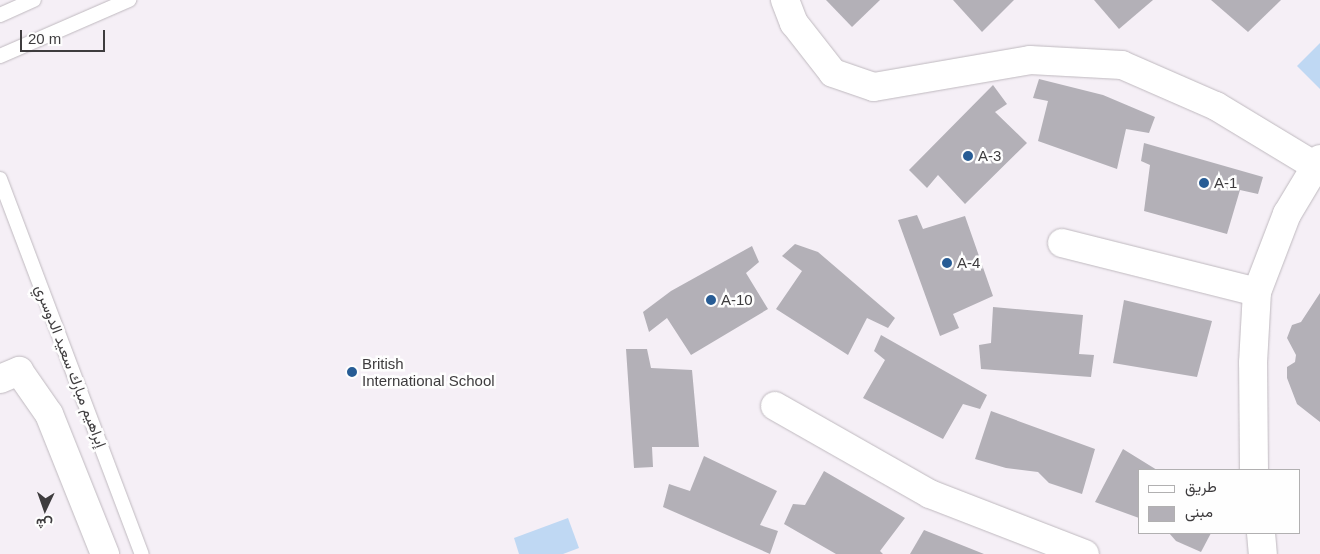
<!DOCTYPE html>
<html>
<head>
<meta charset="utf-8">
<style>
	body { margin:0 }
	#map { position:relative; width:1320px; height:554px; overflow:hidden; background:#f5eff6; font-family:Arial,Vazirmatn,sans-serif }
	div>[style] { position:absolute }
	.water>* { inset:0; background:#bfd8f3 }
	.building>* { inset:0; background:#b3b0b7 }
	.roads { filter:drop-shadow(0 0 1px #bfb9bf) drop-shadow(0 0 1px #bfb9bf) }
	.lane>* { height:14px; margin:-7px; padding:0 7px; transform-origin:7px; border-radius:7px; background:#fff }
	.street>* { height:28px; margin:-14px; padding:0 14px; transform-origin:14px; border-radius:14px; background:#fff }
	.dots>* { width:14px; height:14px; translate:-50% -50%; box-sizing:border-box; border:2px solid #fefefe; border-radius:50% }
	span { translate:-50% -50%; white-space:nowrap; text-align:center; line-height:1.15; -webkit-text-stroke:5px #fefefe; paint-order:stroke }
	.poi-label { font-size:15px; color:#3e3c3e }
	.left { translate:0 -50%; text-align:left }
	.street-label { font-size:15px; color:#3e3c3e }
	.legend { position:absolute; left:1138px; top:469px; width:162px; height:65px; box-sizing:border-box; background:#fefefe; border:1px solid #b1b0b1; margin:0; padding:6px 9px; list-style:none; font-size:15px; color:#3e3c3e }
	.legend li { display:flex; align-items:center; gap:10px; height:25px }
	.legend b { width:25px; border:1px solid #b1b0b1 }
	.north { position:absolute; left:20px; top:484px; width:50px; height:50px; -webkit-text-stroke:4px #fefefe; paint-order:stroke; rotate:183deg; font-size:14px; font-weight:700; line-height:20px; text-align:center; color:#3e3c3e }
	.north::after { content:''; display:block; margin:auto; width:18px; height:22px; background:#3e3c3e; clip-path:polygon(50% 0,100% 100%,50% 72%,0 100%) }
	.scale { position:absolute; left:20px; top:30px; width:85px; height:22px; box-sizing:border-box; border:2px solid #3e3c3e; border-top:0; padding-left:6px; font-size:15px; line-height:18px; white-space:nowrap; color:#3e3c3e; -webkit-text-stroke:4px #fefefe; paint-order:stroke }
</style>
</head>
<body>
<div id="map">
	<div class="water">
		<i style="clip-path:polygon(1320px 43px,1320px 89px,1297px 66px)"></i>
		<i style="clip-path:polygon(568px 518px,579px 548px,563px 554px,519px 554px,514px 538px)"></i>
	</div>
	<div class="building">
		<i style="clip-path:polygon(826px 0,880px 0,852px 27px)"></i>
		<i style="clip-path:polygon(953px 0,1014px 0,982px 32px)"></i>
		<i style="clip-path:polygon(1094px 0,1153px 0,1119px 29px)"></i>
		<i style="clip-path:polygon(1211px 0,1281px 0,1248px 32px)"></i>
		<i style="clip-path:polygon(1039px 79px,1103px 95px,1155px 117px,1149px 133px,1126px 129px,1117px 169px,1038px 141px,1048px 101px,1033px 98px)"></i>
		<i style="clip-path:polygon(993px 85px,1007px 104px,995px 112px,1027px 143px,965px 204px,938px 175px,927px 188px,909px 170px)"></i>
		<i style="clip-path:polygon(1144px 143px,1263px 177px,1258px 194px,1240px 190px,1227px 234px,1144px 211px,1150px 165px,1141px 161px)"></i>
		<i style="clip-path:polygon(917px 215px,923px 229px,965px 216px,993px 296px,953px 314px,959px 328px,940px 336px,898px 220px)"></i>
		<i style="clip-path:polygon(795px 244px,818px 252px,895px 318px,888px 328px,867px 318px,848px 355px,776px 309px,802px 271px,782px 256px)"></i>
		<i style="clip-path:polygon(752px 246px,759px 262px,746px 273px,768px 309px,691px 355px,667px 318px,649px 332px,643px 312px,671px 291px)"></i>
		<i style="clip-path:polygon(1320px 293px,1320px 422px,1297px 404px,1287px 378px,1287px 367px,1295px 362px,1296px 355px,1287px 338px,1292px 325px,1301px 322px)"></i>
		<i style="clip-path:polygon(1124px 300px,1212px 321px,1197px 377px,1113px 363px)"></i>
		<i style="clip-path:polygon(993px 307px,1083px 315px,1079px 354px,1094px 355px,1091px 377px,981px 369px,979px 345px,991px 343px)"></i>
		<i style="clip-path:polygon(881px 335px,987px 395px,980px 409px,963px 404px,943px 439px,863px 398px,885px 360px,874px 351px)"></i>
		<i style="clip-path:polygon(626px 349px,647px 349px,651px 368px,692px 370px,699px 447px,652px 447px,653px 467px,634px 468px)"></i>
		<i style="clip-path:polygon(991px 411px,1095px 449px,1082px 494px,1049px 483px,1038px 472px,1006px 468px,975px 459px)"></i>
		<i style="clip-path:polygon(1123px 449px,1157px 470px,1139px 470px,1139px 518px,1095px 502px)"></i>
		<i style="clip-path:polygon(704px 456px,777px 491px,760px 525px,778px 531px,770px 554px,663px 507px,669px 484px,690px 491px)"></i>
		<i style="clip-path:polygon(824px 471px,905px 518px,880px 551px,883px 554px,836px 554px,784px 524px,793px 504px,805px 505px)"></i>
		<i style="clip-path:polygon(924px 530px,984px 554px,910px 554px)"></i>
		<i style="clip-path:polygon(1169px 533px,1211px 533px,1201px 552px,1176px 541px)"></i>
	</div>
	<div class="roads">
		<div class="lane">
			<i style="left:0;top:15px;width:37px;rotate:-24deg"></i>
			<i style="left:0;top:56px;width:141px;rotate:-23.5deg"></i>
			<i style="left:0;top:179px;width:401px;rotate:69.3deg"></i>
		</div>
		<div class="street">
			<i style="left:785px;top:0;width:25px;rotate:69deg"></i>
			<i style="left:794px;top:23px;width:63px;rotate:52deg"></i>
			<i style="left:833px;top:73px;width:43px;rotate:18.9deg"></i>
			<i style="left:874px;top:87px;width:158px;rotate:-9.8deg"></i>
			<i style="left:1030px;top:60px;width:92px;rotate:3.1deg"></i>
			<i style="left:1122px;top:65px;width:103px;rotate:23.6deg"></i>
			<i style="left:1216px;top:106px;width:116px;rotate:31.2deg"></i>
			<i style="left:1062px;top:243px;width:201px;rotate:14.1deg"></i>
			<i style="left:0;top:379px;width:21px;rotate:-23deg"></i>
			<i style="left:19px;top:371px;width:52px;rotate:55.1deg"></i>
			<i style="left:49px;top:414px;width:151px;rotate:68.2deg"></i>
			<i style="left:775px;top:406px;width:178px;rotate:29.6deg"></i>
			<i style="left:930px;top:494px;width:166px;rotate:21.2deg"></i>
			<i style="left:1254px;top:470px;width:107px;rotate:-90.5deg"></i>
			<i style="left:1253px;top:363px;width:71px;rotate:-86.8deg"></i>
			<i style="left:1257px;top:292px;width:84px;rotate:-69deg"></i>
			<i style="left:1287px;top:214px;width:64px;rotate:-59deg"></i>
			<i style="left:1261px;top:533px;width:21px;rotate:85deg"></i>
		</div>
	</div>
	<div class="dots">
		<i style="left:968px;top:156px;background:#275c95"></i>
		<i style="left:1204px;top:183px;background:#275c95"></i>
		<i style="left:947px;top:263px;background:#275c95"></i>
		<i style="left:711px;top:300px;background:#275c95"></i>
		<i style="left:352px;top:372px;background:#275c95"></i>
	</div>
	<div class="poi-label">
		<span class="left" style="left:978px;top:156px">A-3</span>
		<span class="left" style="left:1214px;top:183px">A-1</span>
		<span class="left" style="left:957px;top:263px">A-4</span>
		<span class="left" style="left:721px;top:300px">A-10</span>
		<span class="left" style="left:362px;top:372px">British<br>International School</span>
	</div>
	<div class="street-label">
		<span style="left:71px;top:366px;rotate:69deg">إبراهيم مبارك سعيد الدوسري</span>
	</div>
	<ul class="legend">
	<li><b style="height:6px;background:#fff"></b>طريق</li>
	<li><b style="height:14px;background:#b3b0b7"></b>مبنى</li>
	</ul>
	<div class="north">ش</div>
	<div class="scale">20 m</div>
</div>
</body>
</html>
